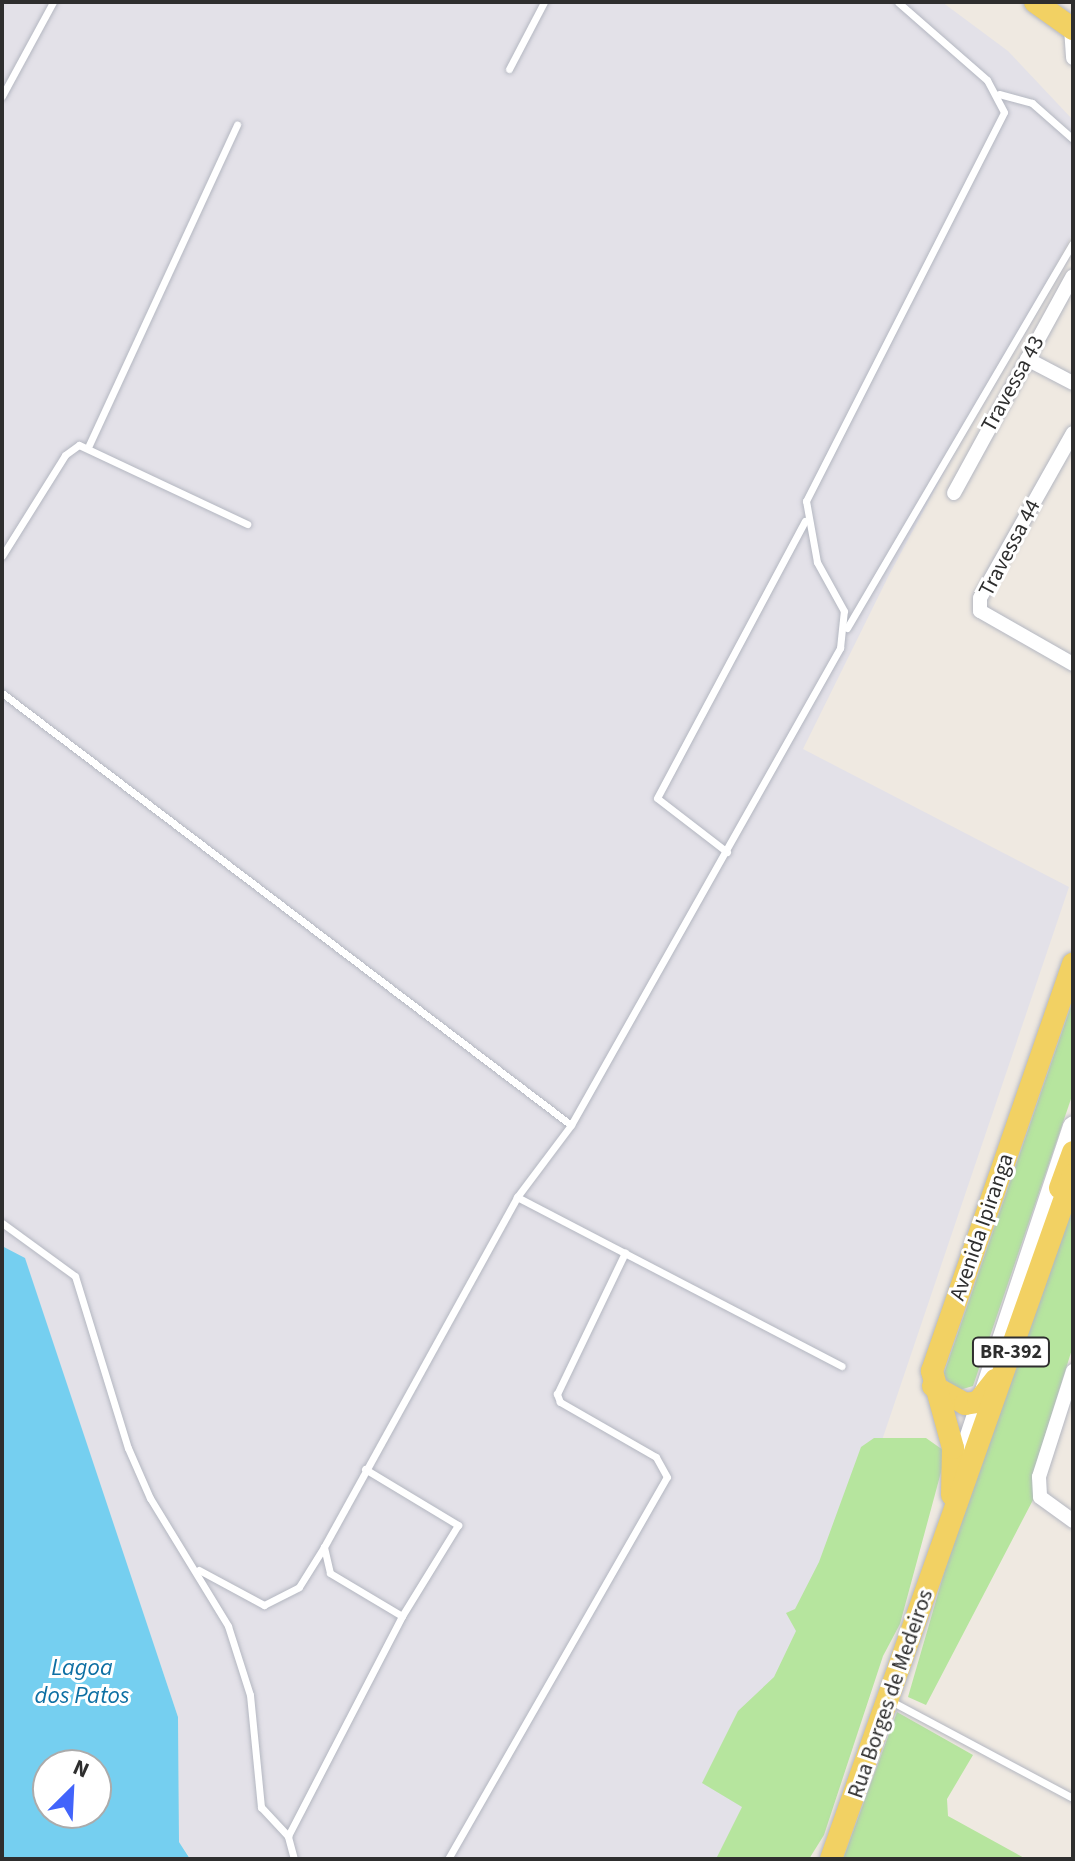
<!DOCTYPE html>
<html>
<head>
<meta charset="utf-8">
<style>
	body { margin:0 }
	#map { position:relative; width:1075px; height:1861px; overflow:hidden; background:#efe9e1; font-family:"Source Sans 3",sans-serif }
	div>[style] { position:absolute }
	.industrial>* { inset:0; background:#e3e1e8 }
	.green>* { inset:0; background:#b6e59e }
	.water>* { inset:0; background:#75cff0 }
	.roads { filter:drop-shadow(0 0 2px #b4b7c1) drop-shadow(0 0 2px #b4b7c1) }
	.lane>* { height:7px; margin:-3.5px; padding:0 3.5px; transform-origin:3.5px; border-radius:3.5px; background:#fff }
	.street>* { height:14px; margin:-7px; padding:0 7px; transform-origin:7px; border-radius:7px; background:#fff }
	.secondary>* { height:20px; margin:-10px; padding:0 10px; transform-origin:10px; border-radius:10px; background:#fff }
	.primary>* { height:22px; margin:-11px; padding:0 11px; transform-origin:11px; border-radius:11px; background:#f2d163 }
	span { translate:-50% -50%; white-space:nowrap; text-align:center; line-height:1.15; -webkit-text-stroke:6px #fff; paint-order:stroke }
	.shield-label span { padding:2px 6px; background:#fff; border:2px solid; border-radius:6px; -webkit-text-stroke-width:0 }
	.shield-label { font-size:20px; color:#2e2e2e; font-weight:700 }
	.street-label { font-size:22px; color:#2e2e2e }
	.water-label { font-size:24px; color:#0d6fa3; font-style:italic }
	.frame { position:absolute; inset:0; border:4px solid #2e2e2e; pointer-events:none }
	.north { position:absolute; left:32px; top:1749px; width:80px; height:80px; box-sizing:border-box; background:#fff; border:2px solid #ababab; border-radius:50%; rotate:24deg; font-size:22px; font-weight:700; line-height:32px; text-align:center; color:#2e2e2e }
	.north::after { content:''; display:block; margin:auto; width:28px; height:36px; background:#4264fb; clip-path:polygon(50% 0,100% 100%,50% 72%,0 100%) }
</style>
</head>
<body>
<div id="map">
	<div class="industrial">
		<i style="clip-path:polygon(4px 2px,942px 2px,1008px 51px,1073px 120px,1073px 233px,889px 575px,803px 749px,1069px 887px,753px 1822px,730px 1859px,191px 1859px,179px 1842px,178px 1717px,25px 1259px,2px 1246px)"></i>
	</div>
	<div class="green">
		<i style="clip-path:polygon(1073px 1000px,1073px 1093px,973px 1386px,956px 1391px,943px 1376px)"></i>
		<i style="clip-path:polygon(1073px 1186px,1073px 1346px,1034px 1471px,1034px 1498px,926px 1705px,908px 1697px,955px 1535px)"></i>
		<i style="clip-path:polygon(874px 1438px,926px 1438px,943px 1450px,944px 1461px,900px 1624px,883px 1656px,824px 1835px,809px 1859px,716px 1859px,742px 1807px,702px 1783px,738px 1711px,774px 1677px,796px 1631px,786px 1613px,795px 1609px,819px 1562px,861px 1447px)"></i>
		<i style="clip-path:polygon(897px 1712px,973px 1755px,947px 1799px,948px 1816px,1026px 1859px,843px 1859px)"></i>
	</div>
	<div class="water">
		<i style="clip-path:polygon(evenodd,2px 1246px,25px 1258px,178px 1717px,179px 1842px,190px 1859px,2px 1859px,2px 1246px,48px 1765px,96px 1765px,96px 1813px,48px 1813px,48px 1765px)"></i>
	</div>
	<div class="roads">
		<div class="lane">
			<i style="left:509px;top:69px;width:76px;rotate:-62.4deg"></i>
			<i style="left:999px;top:94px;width:34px;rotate:15deg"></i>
			<i style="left:1032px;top:103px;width:55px;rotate:41.3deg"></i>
			<i style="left:2px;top:96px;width:107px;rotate:-61.5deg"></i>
			<i style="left:89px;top:445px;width:353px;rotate:-65.2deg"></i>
			<i style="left:2px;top:556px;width:119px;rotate:-58deg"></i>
			<i style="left:65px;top:455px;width:17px;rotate:-36deg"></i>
			<i style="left:79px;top:445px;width:186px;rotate:25.2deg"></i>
			<i style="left:847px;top:628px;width:446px;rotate:-59.6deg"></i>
			<i style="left:2px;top:693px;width:714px;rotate:37.21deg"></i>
			<i style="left:571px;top:1125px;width:548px;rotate:-60.58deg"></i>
			<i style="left:840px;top:648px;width:37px;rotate:-84deg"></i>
			<i style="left:844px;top:611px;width:56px;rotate:-118.9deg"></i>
			<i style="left:817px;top:562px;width:62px;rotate:-100.2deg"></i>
			<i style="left:806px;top:501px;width:436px;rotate:-63deg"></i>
			<i style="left:1004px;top:112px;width:36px;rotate:-118deg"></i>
			<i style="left:987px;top:80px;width:118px;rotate:-138.8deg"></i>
			<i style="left:727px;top:852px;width:88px;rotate:-142.4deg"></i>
			<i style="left:657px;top:798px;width:314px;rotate:-61.9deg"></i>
			<i style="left:517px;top:1197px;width:366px;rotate:27.5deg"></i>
			<i style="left:2px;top:1223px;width:90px;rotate:36deg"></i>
			<i style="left:75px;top:1276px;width:180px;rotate:72.9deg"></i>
			<i style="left:128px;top:1448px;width:55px;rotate:66.3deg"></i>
			<i style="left:150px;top:1498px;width:150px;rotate:58.6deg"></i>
			<i style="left:228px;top:1626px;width:72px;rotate:72.3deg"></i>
			<i style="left:250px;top:1695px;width:113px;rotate:84.4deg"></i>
			<i style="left:261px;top:1807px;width:40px;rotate:47deg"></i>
			<i style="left:365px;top:1469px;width:109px;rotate:31.1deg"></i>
			<i style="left:458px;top:1525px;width:107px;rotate:121.6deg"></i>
			<i style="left:199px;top:1570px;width:74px;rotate:28.3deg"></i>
			<i style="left:264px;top:1605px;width:39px;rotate:-27deg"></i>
			<i style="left:299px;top:1587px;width:47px;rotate:-58deg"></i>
			<i style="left:891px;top:1701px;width:206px;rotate:28.1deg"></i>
			<i style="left:294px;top:1859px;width:24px;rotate:-105deg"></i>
			<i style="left:288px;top:1836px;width:248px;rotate:-62.6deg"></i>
			<i style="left:402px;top:1616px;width:84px;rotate:-149.2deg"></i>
			<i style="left:330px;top:1573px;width:27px;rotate:-103deg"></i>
			<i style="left:324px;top:1547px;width:400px;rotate:-61.1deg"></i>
			<i style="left:517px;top:1197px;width:90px;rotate:-53.1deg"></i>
			<i style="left:448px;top:1859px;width:440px;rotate:-60.2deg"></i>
			<i style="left:667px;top:1477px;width:23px;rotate:-119deg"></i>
			<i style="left:656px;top:1457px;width:111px;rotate:-150.2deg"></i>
			<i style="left:560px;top:1402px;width:9px;rotate:-111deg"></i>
			<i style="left:557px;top:1394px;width:157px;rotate:-64.3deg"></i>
		</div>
		<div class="street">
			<i style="left:1071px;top:28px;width:30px;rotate:86deg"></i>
			<i style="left:1027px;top:359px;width:52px;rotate:27.6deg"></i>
			<i style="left:1073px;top:433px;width:189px;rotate:119.4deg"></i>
			<i style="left:980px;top:598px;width:13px;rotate:90deg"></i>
			<i style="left:980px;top:611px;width:107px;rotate:29.7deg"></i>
			<i style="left:954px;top:493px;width:247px;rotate:-61.3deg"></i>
			<i style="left:1073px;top:1371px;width:111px;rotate:107.8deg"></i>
			<i style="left:1039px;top:1477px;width:20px;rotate:87deg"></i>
			<i style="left:1040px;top:1497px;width:41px;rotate:36deg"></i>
		</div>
		<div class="secondary">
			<i style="left:958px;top:1472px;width:364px;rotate:-71.6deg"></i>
		</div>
		<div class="primary">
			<i style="left:1035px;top:2px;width:47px;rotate:35.4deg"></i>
			<i style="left:1060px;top:1188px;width:38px;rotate:-70deg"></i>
			<i style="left:933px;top:1386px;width:37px;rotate:29deg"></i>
			<i style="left:965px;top:1404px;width:13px;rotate:-9deg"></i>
			<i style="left:978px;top:1402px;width:28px;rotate:-52deg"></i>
			<i style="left:952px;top:1495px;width:47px;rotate:-88.8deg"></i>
			<i style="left:953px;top:1448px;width:80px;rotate:-105.3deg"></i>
			<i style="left:932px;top:1371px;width:431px;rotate:-70.9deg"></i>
			<i style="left:831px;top:1859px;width:726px;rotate:-70.52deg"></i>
		</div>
	</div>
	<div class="shield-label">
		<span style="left:1011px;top:1352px">BR-392</span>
	</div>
	<div class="street-label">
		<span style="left:1013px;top:384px;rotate:-61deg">Travessa 43</span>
		<span style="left:1010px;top:548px;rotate:-62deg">Travessa 44</span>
		<span style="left:982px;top:1227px;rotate:-71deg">Avenida Ipiranga</span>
		<span style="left:891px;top:1694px;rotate:-71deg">Rua Borges de Medeiros</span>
	</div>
	<div class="water-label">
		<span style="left:82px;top:1682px">Lagoa<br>dos Patos</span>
	</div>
	<div class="frame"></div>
	<div class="north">N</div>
</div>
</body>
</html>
